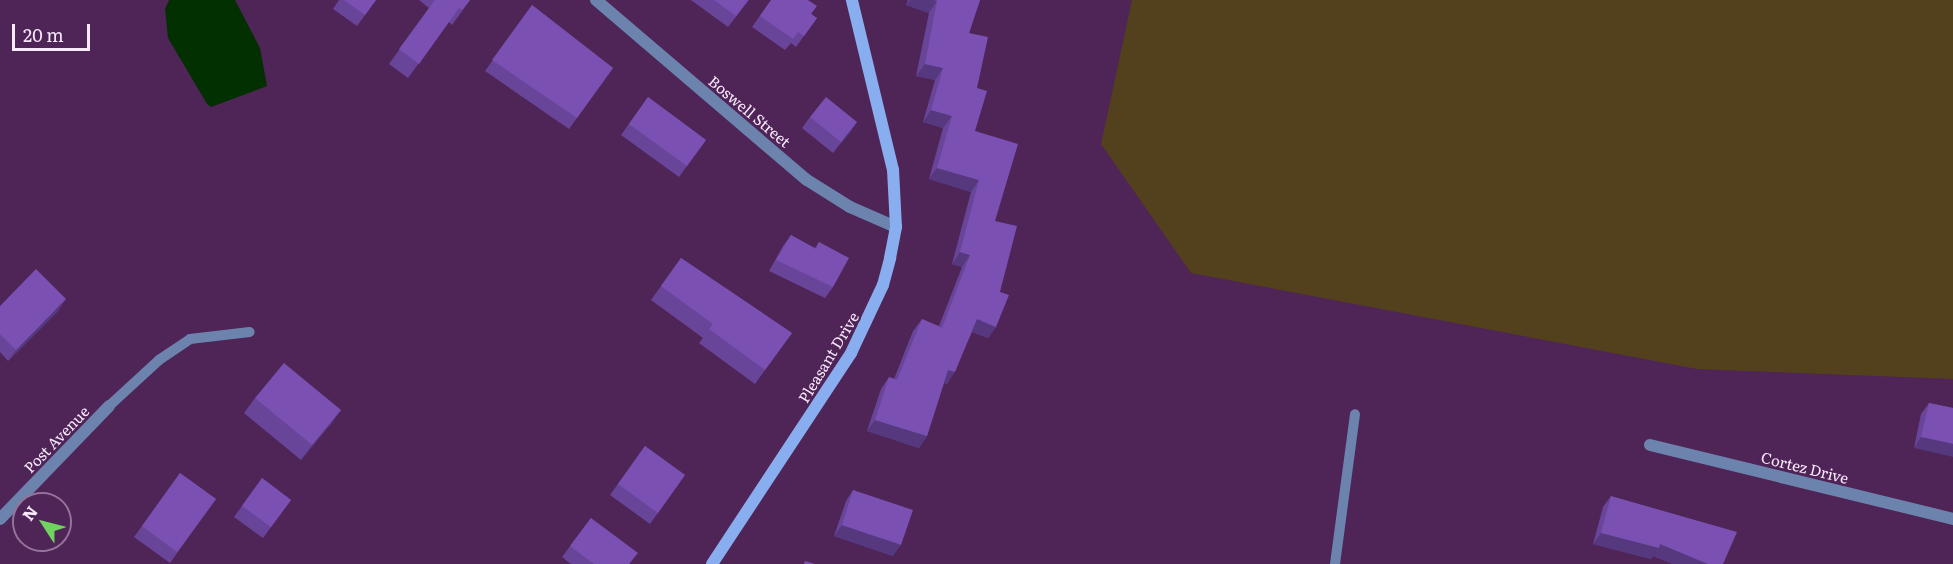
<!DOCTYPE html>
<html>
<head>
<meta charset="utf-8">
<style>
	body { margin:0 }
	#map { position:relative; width:1953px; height:564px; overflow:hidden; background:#4f2457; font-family:Literata,serif }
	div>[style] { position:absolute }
	.green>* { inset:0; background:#53401c }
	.water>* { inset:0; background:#033000 }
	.lane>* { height:10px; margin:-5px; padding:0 5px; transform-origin:5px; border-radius:5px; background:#6c84ad }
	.street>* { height:12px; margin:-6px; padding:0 6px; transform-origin:6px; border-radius:6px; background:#6c84ad }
	.secondary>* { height:12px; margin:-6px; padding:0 6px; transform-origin:6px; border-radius:6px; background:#88aeef }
	.wall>* { inset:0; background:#694599 }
	.shaded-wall>* { inset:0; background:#55387d }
	.building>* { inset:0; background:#7a50b2 }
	span { translate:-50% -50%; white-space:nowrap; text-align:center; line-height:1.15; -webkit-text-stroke:4.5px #4f2457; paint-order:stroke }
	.street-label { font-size:15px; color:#f8e9fb }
	.north { position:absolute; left:12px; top:492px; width:60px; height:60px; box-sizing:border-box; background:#4f2457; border:2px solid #937399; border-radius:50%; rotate:306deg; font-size:16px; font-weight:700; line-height:24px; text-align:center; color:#f8e9fb }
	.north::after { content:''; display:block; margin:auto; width:21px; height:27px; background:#70d35f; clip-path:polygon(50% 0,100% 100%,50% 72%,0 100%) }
	.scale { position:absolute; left:12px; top:24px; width:78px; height:27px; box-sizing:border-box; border:3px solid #f8e9fb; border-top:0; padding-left:8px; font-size:18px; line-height:21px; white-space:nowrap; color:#f8e9fb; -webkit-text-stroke:4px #4f2457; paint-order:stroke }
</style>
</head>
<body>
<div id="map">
	<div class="green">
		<i style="clip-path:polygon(1132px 0,1953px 0,1953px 379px,1697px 369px,1191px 273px,1101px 144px)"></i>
	</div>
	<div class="water">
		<i style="clip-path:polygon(169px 0,235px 0,260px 48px,267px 86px,211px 107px,207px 104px,168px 38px,165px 9px)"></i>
	</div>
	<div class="lane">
		<i style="left:109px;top:406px;width:68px;rotate:-42.6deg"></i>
		<i style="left:159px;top:360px;width:37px;rotate:-34deg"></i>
		<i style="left:190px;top:339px;width:60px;rotate:-6.7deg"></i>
		<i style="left:1335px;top:564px;width:151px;rotate:-82.4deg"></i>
	</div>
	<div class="street">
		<i style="left:596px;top:0;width:277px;rotate:40.5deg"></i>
		<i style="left:807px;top:180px;width:51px;rotate:32.1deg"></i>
		<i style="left:850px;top:207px;width:50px;rotate:23.5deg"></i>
		<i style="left:1650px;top:445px;width:312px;rotate:13.7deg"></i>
		<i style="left:0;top:519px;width:157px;rotate:-46deg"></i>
	</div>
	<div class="secondary">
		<i style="left:712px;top:564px;width:253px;rotate:-56.6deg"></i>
		<i style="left:851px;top:353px;width:75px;rotate:-64.8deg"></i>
		<i style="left:883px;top:285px;width:28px;rotate:-75deg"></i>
		<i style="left:890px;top:258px;width:32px;rotate:-79deg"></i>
		<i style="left:896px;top:227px;width:57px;rotate:-93deg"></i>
		<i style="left:893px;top:170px;width:175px;rotate:-103.6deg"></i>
	</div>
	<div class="wall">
		<i style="clip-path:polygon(339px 0,376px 0,357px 26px,333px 9px)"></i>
		<i style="clip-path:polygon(419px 0,470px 0,452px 25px,449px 22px,408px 78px,389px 64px,429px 8px)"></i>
		<i style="clip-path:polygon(691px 0,749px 0,728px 27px)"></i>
		<i style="clip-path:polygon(771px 0,811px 14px,817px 18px,796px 47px,791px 43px,785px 50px,752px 27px)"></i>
		<i style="clip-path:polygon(908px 0,980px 0,969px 33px,977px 88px,975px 131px,995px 221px,1000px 292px,996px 327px,988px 338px,972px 332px,947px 384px,944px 383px,927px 436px,919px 448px,867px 431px,881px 389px,889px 377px,894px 379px,913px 331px,922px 319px,939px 326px,962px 267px,952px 264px,971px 192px,929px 179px,943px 128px,923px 122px,935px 80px,916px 76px,929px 13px,906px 5px)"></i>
		<i style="clip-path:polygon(532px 5px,613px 68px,569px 129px,485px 71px)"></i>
		<i style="clip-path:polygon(648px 97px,706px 140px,679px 177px,621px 135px)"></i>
		<i style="clip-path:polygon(810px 117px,857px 122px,833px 153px,802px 128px)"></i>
		<i style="clip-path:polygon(791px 235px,815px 248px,819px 242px,833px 287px,825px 298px,769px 271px,783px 246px)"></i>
		<i style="clip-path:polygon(681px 258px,792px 333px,755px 384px,699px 343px,703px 338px,651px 300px)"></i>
		<i style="clip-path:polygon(0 306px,59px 310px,8px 361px,0 352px)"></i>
		<i style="clip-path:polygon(255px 398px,341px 410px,330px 425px,301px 460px,244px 413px)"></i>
		<i style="clip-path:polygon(1929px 403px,1953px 408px,1914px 448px,1921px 414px)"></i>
		<i style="clip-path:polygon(645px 446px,685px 475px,650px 524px,610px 495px)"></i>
		<i style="clip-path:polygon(180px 473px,216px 499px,170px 563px,134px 537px)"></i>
		<i style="clip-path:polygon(262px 478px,291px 500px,263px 538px,234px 517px)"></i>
		<i style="clip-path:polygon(853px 490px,893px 556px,834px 536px,846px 501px)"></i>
		<i style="clip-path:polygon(1611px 496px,1723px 564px,1673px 564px,1653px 556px,1651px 559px,1593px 544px,1603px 507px)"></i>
		<i style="clip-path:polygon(591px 518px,630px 564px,571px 564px,562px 557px)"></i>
	</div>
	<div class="shaded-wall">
		<i style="clip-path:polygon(910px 0,934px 0,937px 1px,929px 13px,906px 5px)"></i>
		<i style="clip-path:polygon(925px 64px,943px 68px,935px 80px,916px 76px)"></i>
		<i style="clip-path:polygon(931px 110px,952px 116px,943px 128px,923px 122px)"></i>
		<i style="clip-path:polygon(857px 122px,850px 133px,833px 153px,841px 142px)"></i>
		<i style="clip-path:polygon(937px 168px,979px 180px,971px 192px,929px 179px)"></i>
		<i style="clip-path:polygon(960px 252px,970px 255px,962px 267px,952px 264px)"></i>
		<i style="clip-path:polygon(66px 299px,59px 310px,8px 361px,16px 350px)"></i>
		<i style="clip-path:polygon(977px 319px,996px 327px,988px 338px,969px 331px)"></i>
		<i style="clip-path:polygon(948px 370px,955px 372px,947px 384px,940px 381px)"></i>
		<i style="clip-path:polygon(341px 410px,330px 425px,301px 460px,312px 445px)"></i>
		<i style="clip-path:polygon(875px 420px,927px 436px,919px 448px,867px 431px)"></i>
		<i style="clip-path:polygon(1921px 437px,1953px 444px,1953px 457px,1914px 448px)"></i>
		<i style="clip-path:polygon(842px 525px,901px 545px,893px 556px,834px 536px)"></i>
		<i style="clip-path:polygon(1601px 533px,1660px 544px,1708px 564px,1673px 564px,1653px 556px,1651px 559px,1593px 544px)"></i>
	</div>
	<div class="building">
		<i style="clip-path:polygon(344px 0,376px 0,365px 15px)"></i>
		<i style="clip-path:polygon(435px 0,470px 0,462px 10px,459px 8px,419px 64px,399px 49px)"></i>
		<i style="clip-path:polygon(714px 0,748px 0,736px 16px)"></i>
		<i style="clip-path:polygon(771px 0,808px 0,817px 6px,811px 14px,817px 18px,804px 36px,798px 32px,793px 39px,760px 16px)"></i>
		<i style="clip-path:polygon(934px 0,980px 0,969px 33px,988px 37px,977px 88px,987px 91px,975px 131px,1018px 144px,995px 221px,1017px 226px,1000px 292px,1009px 295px,996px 327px,977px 319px,955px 372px,948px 370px,927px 436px,875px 420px,889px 377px,897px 380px,922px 319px,942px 328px,970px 255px,960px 252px,979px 180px,937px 168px,952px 116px,931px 110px,943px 68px,925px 64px,937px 1px)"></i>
		<i style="clip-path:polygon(532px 5px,613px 68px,577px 118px,492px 60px)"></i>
		<i style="clip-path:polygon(648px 97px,706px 140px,687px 166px,629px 124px)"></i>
		<i style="clip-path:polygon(826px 97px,857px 122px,841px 142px,810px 117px)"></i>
		<i style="clip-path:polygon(791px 235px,816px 249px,819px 242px,849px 258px,833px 287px,776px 260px)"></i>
		<i style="clip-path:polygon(681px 258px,792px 333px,765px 370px,709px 329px,713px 324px,661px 286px)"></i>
		<i style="clip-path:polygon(36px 269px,66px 299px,16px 350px,0 334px,0 306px)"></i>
		<i style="clip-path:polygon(284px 363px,341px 410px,312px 445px,255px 398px)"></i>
		<i style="clip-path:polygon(1929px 403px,1953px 408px,1953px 444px,1921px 437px)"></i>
		<i style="clip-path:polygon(645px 446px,685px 475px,658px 513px,618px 484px)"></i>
		<i style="clip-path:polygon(180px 473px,216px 499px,177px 552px,142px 526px)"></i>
		<i style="clip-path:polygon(262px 478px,291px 500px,271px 527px,242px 506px)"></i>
		<i style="clip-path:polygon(853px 490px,913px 510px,901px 545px,842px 525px)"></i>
		<i style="clip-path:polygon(1611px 496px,1737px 532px,1723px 564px,1708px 564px,1660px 544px,1659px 548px,1601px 533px)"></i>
		<i style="clip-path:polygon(591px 518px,638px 553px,629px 564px,594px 564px,570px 546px)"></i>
		<i style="clip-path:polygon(805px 561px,815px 564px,804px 564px)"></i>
	</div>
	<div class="street-label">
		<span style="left:750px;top:111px;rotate:40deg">Boswell Street</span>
		<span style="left:828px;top:357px;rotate:-59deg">Pleasant Drive</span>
		<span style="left:56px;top:439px;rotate:-46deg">Post Avenue</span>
		<span style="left:1805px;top:467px;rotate:14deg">Cortez Drive</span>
	</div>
	<div class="north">N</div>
	<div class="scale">20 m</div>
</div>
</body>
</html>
